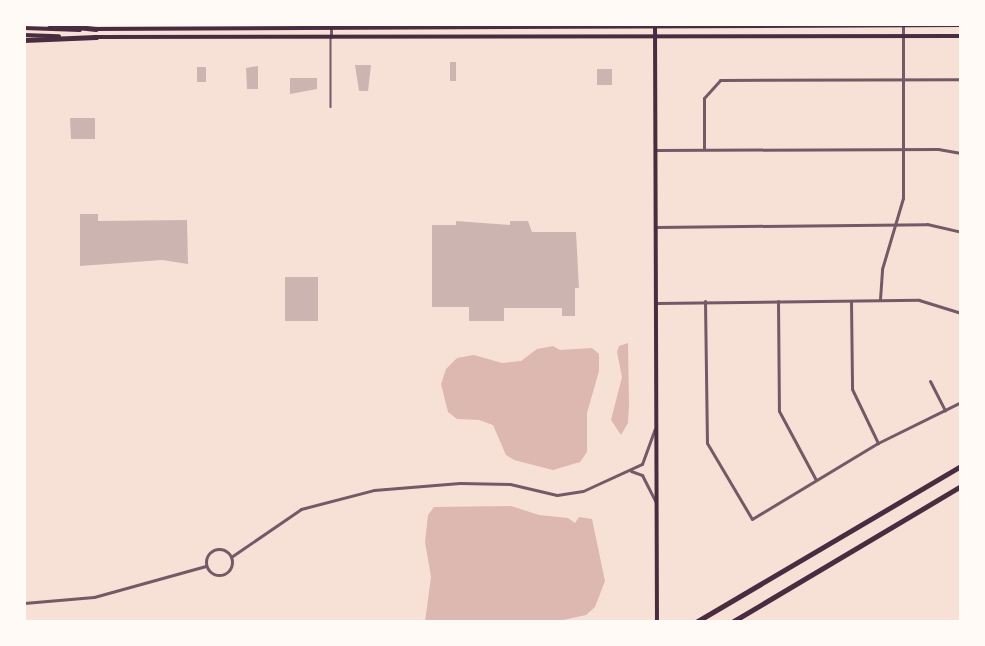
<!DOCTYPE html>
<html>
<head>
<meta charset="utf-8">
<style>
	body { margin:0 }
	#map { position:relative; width:985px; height:646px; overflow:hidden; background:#f7e1d7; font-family:"IBM Plex Serif",serif }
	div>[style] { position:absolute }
	.water>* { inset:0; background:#dcb8b0 }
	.building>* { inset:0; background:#ccb4b1 }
	.service>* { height:1.5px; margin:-0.75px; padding:0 0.75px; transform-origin:0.75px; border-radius:0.75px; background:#755966 }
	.minor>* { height:3px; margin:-1.5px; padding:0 1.5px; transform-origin:1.5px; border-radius:1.5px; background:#755966 }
	.tertiary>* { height:3px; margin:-1.5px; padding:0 1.5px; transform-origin:1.5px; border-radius:1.5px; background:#755966 }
	.tertiary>.ring { margin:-1.5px; padding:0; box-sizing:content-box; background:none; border:3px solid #755966; border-radius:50% }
	.secondary>* { height:4px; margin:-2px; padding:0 2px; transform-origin:2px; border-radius:2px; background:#4a2c40 }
	.motorway>* { height:5px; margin:-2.5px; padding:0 2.5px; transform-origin:2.5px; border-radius:2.5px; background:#4a2c40 }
	span { translate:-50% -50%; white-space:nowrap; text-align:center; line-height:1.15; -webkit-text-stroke:5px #fffaf5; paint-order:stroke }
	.frame { position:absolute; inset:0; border:26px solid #fffaf5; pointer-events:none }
</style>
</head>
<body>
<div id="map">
	<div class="water">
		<i style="clip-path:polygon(628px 343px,629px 404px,628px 423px,621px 435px,611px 420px,622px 377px,617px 352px,619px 346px)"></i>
		<i style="clip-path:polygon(553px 346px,560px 350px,592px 348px,599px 354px,599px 371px,587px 413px,587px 452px,580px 462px,553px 470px,514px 460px,506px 455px,493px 425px,479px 420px,457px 419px,448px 412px,441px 384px,446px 369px,457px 358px,474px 355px,502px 363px,521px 361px,537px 349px)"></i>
		<i style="clip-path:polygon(511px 506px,539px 515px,568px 518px,575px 523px,579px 517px,592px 519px,605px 581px,595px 607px,586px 615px,554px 622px,425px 622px,431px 577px,425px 542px,428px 515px,434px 507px)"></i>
	</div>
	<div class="building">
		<i style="clip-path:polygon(450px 62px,456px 62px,456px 81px,450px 81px)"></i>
		<i style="clip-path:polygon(355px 65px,371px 65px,368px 91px,359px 91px)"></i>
		<i style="clip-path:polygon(258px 66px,258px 89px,247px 89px,246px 68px)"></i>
		<i style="clip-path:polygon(197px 67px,206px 67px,206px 82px,197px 82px)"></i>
		<i style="clip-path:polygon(597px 69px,612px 69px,612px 85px,597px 85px)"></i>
		<i style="clip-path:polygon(290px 78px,317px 78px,317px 89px,290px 94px)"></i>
		<i style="clip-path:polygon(70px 118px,95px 118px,95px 139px,71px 139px)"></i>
		<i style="clip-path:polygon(80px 214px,98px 214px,98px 221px,187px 220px,188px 264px,162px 260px,80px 266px)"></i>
		<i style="clip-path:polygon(456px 221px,510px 225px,510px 221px,528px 221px,532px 232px,576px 232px,579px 288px,575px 288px,575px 316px,562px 316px,562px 308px,504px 308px,504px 321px,469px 321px,469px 307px,432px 307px,432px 225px,456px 225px)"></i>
		<i style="clip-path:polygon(285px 277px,318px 277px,318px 321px,285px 321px)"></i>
	</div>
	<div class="service">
		<i style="left:331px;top:38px;width:69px;rotate:90deg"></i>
	</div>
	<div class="minor">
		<i style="left:331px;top:24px;width:13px;rotate:90deg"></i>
		<i style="left:704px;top:149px;width:51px;rotate:-90deg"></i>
		<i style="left:704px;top:98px;width:24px;rotate:-48deg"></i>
		<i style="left:720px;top:80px;width:241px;rotate:-0.2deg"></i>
		<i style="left:656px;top:150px;width:282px;rotate:-0.2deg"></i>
		<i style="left:938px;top:149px;width:23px;rotate:10deg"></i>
		<i style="left:656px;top:227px;width:271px;rotate:-0.6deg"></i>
		<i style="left:927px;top:224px;width:35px;rotate:13deg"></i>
		<i style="left:880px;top:299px;width:30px;rotate:-86deg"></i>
		<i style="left:882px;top:269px;width:74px;rotate:-73.5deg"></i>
		<i style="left:903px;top:198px;width:173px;rotate:-90deg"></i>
		<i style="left:705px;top:301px;width:142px;rotate:89.2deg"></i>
		<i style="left:707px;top:443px;width:88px;rotate:59.4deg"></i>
		<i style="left:752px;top:519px;width:147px;rotate:-31.1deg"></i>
		<i style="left:878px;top:443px;width:93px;rotate:-26.3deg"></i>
		<i style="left:778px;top:301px;width:110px;rotate:89.5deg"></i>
		<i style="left:779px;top:411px;width:78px;rotate:61.8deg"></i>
		<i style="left:851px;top:301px;width:88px;rotate:89.3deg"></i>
		<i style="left:852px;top:389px;width:60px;rotate:64.3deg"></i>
		<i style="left:657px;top:303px;width:262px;rotate:-0.7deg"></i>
		<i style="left:919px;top:300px;width:44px;rotate:17.2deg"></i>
		<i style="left:930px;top:381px;width:33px;rotate:63deg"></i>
	</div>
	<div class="tertiary">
		<i style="left:631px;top:471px;width:12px;rotate:20deg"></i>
		<i style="left:642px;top:475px;width:31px;rotate:63deg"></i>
		<i class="ring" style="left:206px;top:549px;width:23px;height:23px"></i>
		<i style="left:231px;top:557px;width:85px;rotate:-34.4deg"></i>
		<i style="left:301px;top:509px;width:75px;rotate:-14.6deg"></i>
		<i style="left:374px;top:490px;width:86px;rotate:-4.7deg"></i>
		<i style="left:460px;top:483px;width:50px;rotate:1.1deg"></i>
		<i style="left:510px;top:484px;width:48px;rotate:13.2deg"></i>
		<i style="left:557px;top:495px;width:26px;rotate:-9deg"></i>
		<i style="left:583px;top:491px;width:65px;rotate:-24.6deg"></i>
		<i style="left:642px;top:464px;width:37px;rotate:-70deg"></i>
		<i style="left:24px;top:603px;width:70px;rotate:-4.9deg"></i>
		<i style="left:94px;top:597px;width:116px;rotate:-15.5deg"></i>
	</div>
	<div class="secondary">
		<i style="left:655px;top:25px;width:597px;rotate:89.81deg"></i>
		<i style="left:24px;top:28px;width:56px;rotate:2deg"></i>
		<i style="left:94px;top:29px;width:867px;rotate:-0.26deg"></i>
		<i style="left:24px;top:35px;width:35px;rotate:2deg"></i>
		<i style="left:94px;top:37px;width:867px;rotate:-0.07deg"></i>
	</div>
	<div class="motorway">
		<i style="left:49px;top:24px;width:47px;rotate:6.1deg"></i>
		<i style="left:24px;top:40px;width:72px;rotate:-2.4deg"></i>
		<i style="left:696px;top:622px;width:308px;rotate:-30.5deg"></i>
		<i style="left:732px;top:622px;width:266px;rotate:-30.7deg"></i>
	</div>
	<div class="frame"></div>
</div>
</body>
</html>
